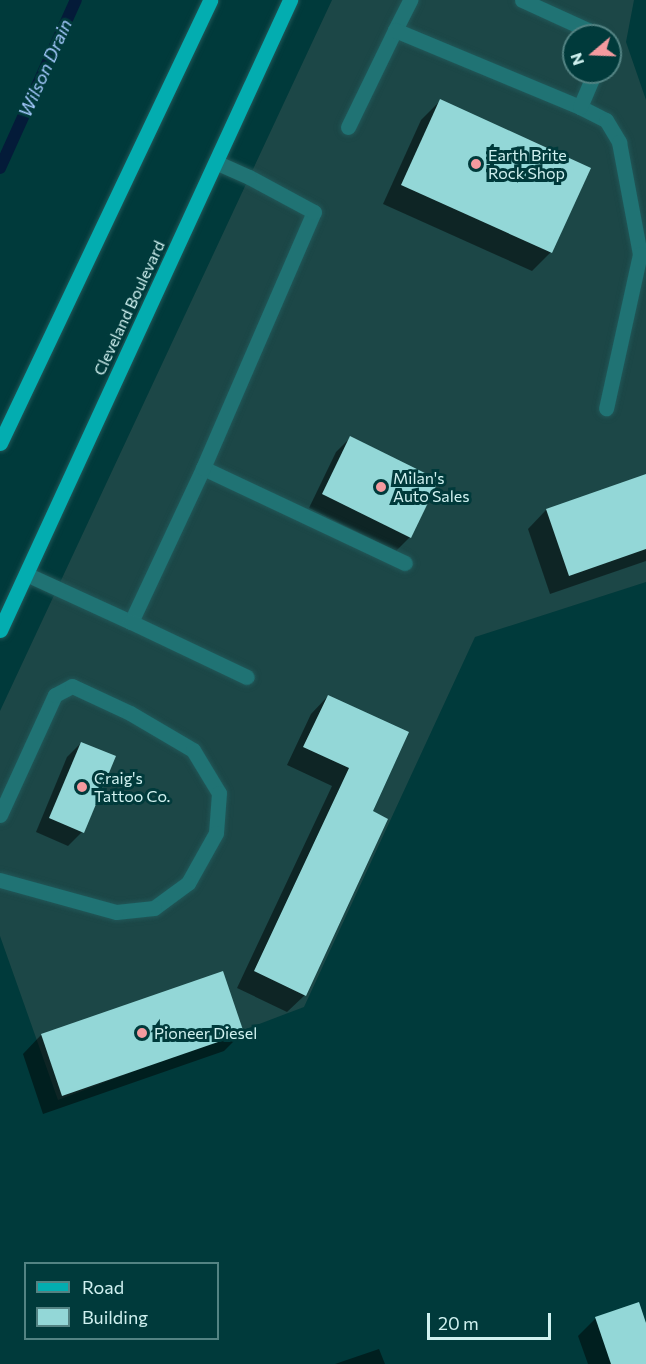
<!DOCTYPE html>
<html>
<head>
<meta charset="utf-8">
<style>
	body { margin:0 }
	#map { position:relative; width:646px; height:1364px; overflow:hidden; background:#003a3b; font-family:Commissioner,sans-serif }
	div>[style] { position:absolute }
	.built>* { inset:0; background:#1c4747 }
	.shadow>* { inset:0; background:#0007 }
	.stream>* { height:12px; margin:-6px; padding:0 6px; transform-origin:6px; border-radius:6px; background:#041b39 }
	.building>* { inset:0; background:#93d7d7 }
	.roads { filter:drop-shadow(0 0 2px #215758) drop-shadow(0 0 2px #215758) }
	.lane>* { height:15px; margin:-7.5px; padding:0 7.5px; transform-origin:7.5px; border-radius:7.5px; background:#207374 }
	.primary>* { height:15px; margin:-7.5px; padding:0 7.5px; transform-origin:7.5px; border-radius:7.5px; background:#03adb0 }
	.dots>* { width:16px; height:16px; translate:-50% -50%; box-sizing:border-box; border:3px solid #003a3b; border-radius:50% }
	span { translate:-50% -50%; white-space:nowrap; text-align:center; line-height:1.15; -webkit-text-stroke:6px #003a3b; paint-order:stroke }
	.poi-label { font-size:16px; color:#d0f1f0 }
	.left { translate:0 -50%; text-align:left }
	.street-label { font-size:16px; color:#d0f1f0 }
	.water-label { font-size:18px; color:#a3c9fc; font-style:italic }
	.legend { position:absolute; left:24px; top:1262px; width:195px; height:78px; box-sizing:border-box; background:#003a3b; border:2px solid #538383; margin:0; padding:8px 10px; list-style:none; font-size:18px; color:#d0f1f0 }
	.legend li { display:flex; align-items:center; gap:12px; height:30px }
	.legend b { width:30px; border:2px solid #538383 }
	.north { position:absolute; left:562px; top:24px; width:60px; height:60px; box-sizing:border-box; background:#003a3b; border:2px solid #538383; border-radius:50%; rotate:251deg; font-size:16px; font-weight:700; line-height:24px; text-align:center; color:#d0f1f0 }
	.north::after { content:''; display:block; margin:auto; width:21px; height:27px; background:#f49a9f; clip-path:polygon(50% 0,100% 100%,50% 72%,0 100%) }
	.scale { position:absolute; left:427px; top:1313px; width:124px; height:27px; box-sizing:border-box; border:3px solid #d0f1f0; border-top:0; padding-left:8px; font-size:18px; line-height:21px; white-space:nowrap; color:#d0f1f0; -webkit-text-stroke:4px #003a3b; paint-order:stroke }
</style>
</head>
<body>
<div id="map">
	<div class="built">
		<i style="clip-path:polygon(evenodd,332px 0,634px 0,626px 42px,646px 100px,646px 582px,475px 637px,304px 1007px,58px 1100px,0 936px,0 711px,332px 0,574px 36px,610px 36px,610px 72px,574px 72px,574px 36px)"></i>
	</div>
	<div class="shadow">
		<i style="clip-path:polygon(440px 101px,551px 252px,532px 271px,383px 204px,421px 120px)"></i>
		<i style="clip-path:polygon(350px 438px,410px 537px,396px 551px,309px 508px,336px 452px)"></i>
		<i style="clip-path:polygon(646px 476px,646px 561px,550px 594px,528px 529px,546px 510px)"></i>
		<i style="clip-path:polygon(328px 696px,371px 812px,305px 995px,287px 1012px,237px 988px,332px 786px,287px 765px,311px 714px)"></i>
		<i style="clip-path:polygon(81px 743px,82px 832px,68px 846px,36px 832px,67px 757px)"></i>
		<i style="clip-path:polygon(243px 1032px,224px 1051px,43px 1114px,23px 1054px,41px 1035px)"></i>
		<i style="clip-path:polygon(596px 1318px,646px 1324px,646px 1364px,588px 1364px,578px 1336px)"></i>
		<i style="clip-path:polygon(379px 1349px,385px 1364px,335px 1364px)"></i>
	</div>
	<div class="stream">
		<i style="left:0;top:168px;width:184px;rotate:-65.7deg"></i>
	</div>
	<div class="building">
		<i style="clip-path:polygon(440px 99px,591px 168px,552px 253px,401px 185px)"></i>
		<i style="clip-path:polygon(350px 436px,439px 480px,411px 538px,322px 494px)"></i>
		<i style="clip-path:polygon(646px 474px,646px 549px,569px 576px,546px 509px)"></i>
		<i style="clip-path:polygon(328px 695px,409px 732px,373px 811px,388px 819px,306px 996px,254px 971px,349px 768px,303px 747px)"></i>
		<i style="clip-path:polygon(81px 742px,116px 756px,84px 833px,49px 818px)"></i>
		<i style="clip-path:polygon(223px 971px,244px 1033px,62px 1096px,41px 1034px)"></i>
		<i style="clip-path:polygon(639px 1302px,646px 1323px,646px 1364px,611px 1364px,595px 1317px)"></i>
	</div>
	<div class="roads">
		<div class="lane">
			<i style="left:522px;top:0;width:87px;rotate:24.5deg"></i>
			<i style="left:395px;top:30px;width:34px;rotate:-63deg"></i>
			<i style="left:580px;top:107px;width:29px;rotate:27deg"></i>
			<i style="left:606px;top:120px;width:26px;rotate:59deg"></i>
			<i style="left:619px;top:142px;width:114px;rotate:79.4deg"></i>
			<i style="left:640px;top:254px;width:158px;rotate:102.4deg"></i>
			<i style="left:348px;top:127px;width:108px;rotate:-64.1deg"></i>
			<i style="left:395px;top:30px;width:200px;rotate:22.6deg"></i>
			<i style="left:580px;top:107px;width:38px;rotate:-67deg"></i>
			<i style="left:203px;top:468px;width:223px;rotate:25.2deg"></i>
			<i style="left:26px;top:574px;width:115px;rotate:24.6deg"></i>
			<i style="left:131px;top:622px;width:170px;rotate:-64.9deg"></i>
			<i style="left:203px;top:468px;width:279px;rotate:-66.6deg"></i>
			<i style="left:314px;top:212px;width:74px;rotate:-151.7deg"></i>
			<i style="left:249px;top:177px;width:36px;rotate:-156deg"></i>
			<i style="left:131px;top:622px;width:128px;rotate:25.4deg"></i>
			<i style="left:0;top:815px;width:132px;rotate:-65.4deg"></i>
			<i style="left:55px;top:695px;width:19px;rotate:-28deg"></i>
			<i style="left:72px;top:686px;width:64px;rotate:25deg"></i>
			<i style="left:130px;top:713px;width:73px;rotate:30.4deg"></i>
			<i style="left:193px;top:750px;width:50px;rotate:58.8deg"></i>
			<i style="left:219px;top:793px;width:40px;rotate:94.3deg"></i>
			<i style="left:216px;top:833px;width:57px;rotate:119.2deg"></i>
			<i style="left:188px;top:883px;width:42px;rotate:143.7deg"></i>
			<i style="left:154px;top:908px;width:38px;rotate:174deg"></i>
			<i style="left:116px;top:912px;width:120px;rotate:-164.6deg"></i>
		</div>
		<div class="primary">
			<i style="left:0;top:443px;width:490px;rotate:-64.6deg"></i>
			<i style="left:0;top:630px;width:694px;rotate:-65.28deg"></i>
		</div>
	</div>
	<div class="dots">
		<i style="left:476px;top:164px;background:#f49a9f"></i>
		<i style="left:381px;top:487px;background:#f49a9f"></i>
		<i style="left:82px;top:787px;background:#f49a9f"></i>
		<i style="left:142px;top:1033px;background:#f49a9f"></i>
	</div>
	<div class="poi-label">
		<span class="left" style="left:488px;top:164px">Earth Brite<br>Rock Shop</span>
		<span class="left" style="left:393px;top:487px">Milan's<br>Auto Sales</span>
		<span class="left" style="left:94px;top:787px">Craig's<br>Tattoo Co.</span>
		<span class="left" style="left:154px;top:1033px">Pioneer Diesel</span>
	</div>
	<div class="street-label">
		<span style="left:129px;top:308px;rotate:-65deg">Cleveland Boulevard</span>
	</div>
	<div class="water-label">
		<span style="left:45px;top:68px;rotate:-66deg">Wilson Drain</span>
	</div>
	<ul class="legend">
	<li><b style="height:8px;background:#03adb0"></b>Road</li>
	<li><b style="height:16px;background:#93d7d7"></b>Building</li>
	</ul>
	<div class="north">N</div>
	<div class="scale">20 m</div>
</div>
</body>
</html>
